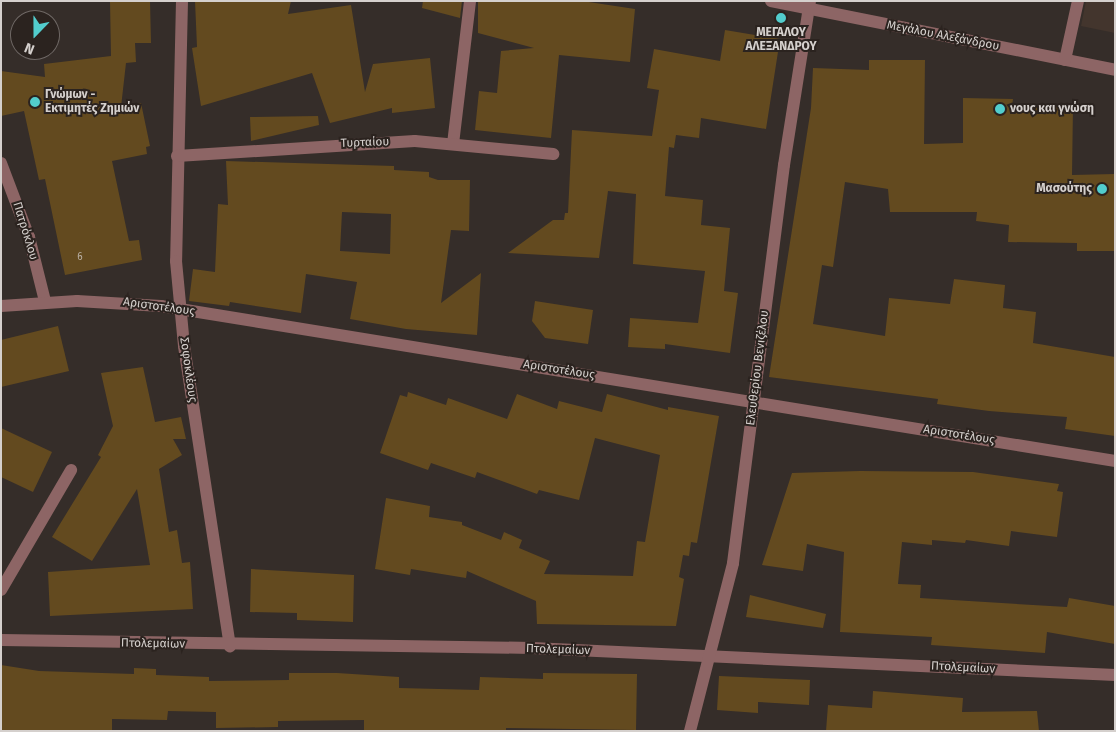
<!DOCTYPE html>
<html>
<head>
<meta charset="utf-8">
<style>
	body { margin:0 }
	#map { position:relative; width:1116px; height:732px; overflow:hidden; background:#352d29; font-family:"Fira Sans",sans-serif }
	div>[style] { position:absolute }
	.built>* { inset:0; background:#43352d }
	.building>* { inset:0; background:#634a1f }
	.minor>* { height:12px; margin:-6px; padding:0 6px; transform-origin:6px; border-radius:6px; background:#8d6565 }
	.dots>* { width:14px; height:14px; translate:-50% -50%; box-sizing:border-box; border:2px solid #2b231f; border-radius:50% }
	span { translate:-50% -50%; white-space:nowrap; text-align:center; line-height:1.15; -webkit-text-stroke:4px #2b231f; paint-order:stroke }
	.number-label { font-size:10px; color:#b8aea2 }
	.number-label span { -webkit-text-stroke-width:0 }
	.poi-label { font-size:12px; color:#d5d0cd; font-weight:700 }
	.left { translate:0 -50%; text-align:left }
	.right { translate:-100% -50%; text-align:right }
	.street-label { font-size:12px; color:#d5d0cd }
	.frame { position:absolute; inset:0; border:2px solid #d5d0cd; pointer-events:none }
	.north { position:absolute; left:10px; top:10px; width:50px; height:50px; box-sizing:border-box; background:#2b231f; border:1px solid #6f6865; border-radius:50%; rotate:202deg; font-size:14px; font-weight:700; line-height:20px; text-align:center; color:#d5d0cd }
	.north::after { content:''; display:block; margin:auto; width:18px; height:22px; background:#52cdcd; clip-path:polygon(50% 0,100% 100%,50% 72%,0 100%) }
</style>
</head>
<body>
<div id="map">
	<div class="built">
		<i style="clip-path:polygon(1086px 1px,1115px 1px,1115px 33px,1081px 26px)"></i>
	</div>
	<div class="building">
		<i style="clip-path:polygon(110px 1px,150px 1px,151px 43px,135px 43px,136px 62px,126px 63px,121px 107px,141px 103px,150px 146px,146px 147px,147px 154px,112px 161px,129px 241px,139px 240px,142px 260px,65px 275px,45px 179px,39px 180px,24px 111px,1px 116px,1px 71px,45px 77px,44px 64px,111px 56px)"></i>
		<i style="clip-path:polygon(195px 1px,291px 1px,288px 14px,351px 5px,365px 92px,373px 64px,430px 58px,435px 108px,392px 113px,392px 108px,330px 123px,312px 73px,201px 106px,192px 48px,197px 47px)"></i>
		<i style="clip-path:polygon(423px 1px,462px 1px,460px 18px,422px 8px)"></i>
		<i style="clip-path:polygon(478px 1px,582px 1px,635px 9px,630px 62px,559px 55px,551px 138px,475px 130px,479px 91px,497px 93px,501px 51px,534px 48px,478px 33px)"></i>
		<i style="clip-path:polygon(725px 30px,780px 39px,766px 129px,701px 118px,699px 138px,676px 135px,674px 148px,669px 147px,665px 196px,703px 200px,701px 225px,730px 228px,724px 291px,738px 293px,730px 353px,665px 344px,665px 349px,628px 347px,630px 318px,698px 323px,705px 271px,633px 264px,636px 194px,608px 191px,599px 258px,508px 253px,553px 220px,564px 220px,565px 213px,568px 213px,572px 130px,652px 136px,659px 90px,647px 88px,654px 49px,720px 61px)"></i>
		<i style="clip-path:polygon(869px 60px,925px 60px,924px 144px,963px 143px,963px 98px,1013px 99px,1012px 106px,1073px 106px,1072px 175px,1115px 174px,1115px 251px,1077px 251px,1077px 243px,1008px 242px,1009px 225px,976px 221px,977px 212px,890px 212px,888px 189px,845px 182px,833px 267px,822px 265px,813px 324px,885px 336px,889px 298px,950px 304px,954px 279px,1005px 285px,1003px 308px,1036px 312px,1033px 343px,1115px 357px,1115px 436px,1065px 429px,1067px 417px,989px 411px,937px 404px,938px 399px,769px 377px,811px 108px,813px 68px,869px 70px)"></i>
		<i style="clip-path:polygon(318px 116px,319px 125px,251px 141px,250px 117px)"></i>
		<i style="clip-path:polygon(evenodd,226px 161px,394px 166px,394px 170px,429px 172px,429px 177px,438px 180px,470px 180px,469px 231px,451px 230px,441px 303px,481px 273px,477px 335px,406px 329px,350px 319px,357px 282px,306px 274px,301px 313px,230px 302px,229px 306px,189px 301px,193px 269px,215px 272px,218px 204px,228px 205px,226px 161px,342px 212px,391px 214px,390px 254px,340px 251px,342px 212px)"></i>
		<i style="clip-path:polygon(535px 301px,593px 310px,588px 344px,545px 338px,532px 321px)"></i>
		<i style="clip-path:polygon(58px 326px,69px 371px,1px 387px,1px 340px)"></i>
		<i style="clip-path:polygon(143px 367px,155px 422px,181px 417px,186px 439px,173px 439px,182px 455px,159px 469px,169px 532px,177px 530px,182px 563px,190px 562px,193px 609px,50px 616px,48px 572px,150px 565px,137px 489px,92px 561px,52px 537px,101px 457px,98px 455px,113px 426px,101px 373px)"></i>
		<i style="clip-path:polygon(408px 392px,446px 405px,448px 398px,507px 419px,517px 394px,557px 409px,559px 401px,602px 412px,607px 394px,668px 410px,668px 407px,719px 416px,697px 543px,691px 542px,689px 556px,683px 555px,679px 577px,684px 579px,676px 626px,537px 624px,536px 601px,467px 571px,466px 578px,411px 569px,410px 575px,375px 569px,386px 498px,430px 506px,429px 517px,462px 522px,462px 525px,501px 540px,504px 532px,522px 540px,519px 548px,550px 561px,544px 574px,633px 576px,637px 541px,645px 542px,660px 455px,595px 438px,579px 500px,539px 490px,537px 494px,477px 472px,475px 478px,431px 463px,428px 470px,380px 453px,400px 395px,407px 397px)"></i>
		<i style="clip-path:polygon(1px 428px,52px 452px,33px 492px,1px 477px)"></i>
		<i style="clip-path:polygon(860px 471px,973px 472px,1059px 484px,1057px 491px,1063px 492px,1057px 537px,1011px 531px,1009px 546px,966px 540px,965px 543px,932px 540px,932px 545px,902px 542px,898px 584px,921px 585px,920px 598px,1067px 607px,1069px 598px,1115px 606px,1115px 644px,1047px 632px,1045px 653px,931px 645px,932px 637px,840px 632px,844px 552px,807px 544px,803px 571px,762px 565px,792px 473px)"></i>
		<i style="clip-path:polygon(251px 569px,354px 575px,353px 622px,297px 620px,297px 613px,250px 612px)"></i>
		<i style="clip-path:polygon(750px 595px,826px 614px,823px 628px,746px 617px)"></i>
		<i style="clip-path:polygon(1px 665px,39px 671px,134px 674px,134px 668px,156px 669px,156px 675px,209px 677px,209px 681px,289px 680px,289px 673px,337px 673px,399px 677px,399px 688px,479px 690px,480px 677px,543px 679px,543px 673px,637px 674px,636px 730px,506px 728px,506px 731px,364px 731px,364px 720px,278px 721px,278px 727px,216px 728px,216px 712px,168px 711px,167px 720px,112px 719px,112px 731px,1px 731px)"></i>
		<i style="clip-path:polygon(719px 676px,810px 680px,809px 705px,758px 702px,758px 713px,717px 710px)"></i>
		<i style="clip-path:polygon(873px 691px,963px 698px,962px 712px,1037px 711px,1039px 731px,826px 731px,828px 705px,872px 708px)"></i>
	</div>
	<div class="minor">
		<i style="left:182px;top:1px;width:260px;rotate:91.3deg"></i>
		<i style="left:176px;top:261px;width:85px;rotate:84.6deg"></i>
		<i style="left:184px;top:346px;width:304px;rotate:81.3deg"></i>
		<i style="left:771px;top:1px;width:351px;rotate:11.3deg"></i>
		<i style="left:1065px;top:60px;width:60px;rotate:-77.6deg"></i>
		<i style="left:453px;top:144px;width:144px;rotate:-83.2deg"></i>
		<i style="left:177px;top:156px;width:238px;rotate:-3.6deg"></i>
		<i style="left:415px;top:141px;width:139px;rotate:5.4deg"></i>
		<i style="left:1px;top:163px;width:79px;rotate:69.3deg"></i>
		<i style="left:29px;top:237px;width:66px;rotate:76deg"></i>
		<i style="left:1px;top:306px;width:76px;rotate:-3.8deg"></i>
		<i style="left:77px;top:301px;width:84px;rotate:3.4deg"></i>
		<i style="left:161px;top:306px;width:967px;rotate:9.23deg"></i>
		<i style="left:1px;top:590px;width:139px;rotate:-59.7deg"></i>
		<i style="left:1px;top:640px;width:531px;rotate:0.86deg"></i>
		<i style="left:532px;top:648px;width:584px;rotate:2.65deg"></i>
		<i style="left:690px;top:731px;width:173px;rotate:-75.6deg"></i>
		<i style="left:733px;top:563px;width:401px;rotate:-82.7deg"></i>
		<i style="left:784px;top:165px;width:166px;rotate:-81deg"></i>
	</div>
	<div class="dots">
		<i style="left:781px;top:18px;background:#52cdcd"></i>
		<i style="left:35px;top:102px;background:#52cdcd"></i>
		<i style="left:1000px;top:109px;background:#52cdcd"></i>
		<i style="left:1102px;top:189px;background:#52cdcd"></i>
	</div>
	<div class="number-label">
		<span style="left:80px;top:258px">6</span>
	</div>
	<div class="poi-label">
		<span style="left:781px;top:40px">ΜΕΓΑΛΟΥ<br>ΑΛΕΞΑΝΔΡΟΥ</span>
		<span class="left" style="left:45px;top:102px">Γνώμων -<br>Εκτιμητές Ζημιών</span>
		<span class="left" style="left:1010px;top:109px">νους και γνώση</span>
		<span class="right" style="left:1092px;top:189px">Μασούτης</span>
	</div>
	<div class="street-label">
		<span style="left:943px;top:36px;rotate:11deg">Μεγάλου Αλεξάνδρου</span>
		<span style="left:365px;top:143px;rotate:-2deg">Τυρταίου</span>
		<span style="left:25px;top:231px;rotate:73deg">Πατρόκλου</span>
		<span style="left:159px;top:307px;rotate:8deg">Αριστοτέλους</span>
		<span style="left:758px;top:368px;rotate:-83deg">Ελευθερίου Βενιζέλου</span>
		<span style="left:188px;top:370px;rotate:82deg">Σοφοκλέους</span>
		<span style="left:559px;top:370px;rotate:9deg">Αριστοτέλους</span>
		<span style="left:959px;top:435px;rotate:9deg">Αριστοτέλους</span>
		<span style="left:153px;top:644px;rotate:1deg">Πτολεμαίων</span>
		<span style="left:558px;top:650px;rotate:2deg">Πτολεμαίων</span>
		<span style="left:963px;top:668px;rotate:3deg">Πτολεμαίων</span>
	</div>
	<div class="frame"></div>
	<div class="north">N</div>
</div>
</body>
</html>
